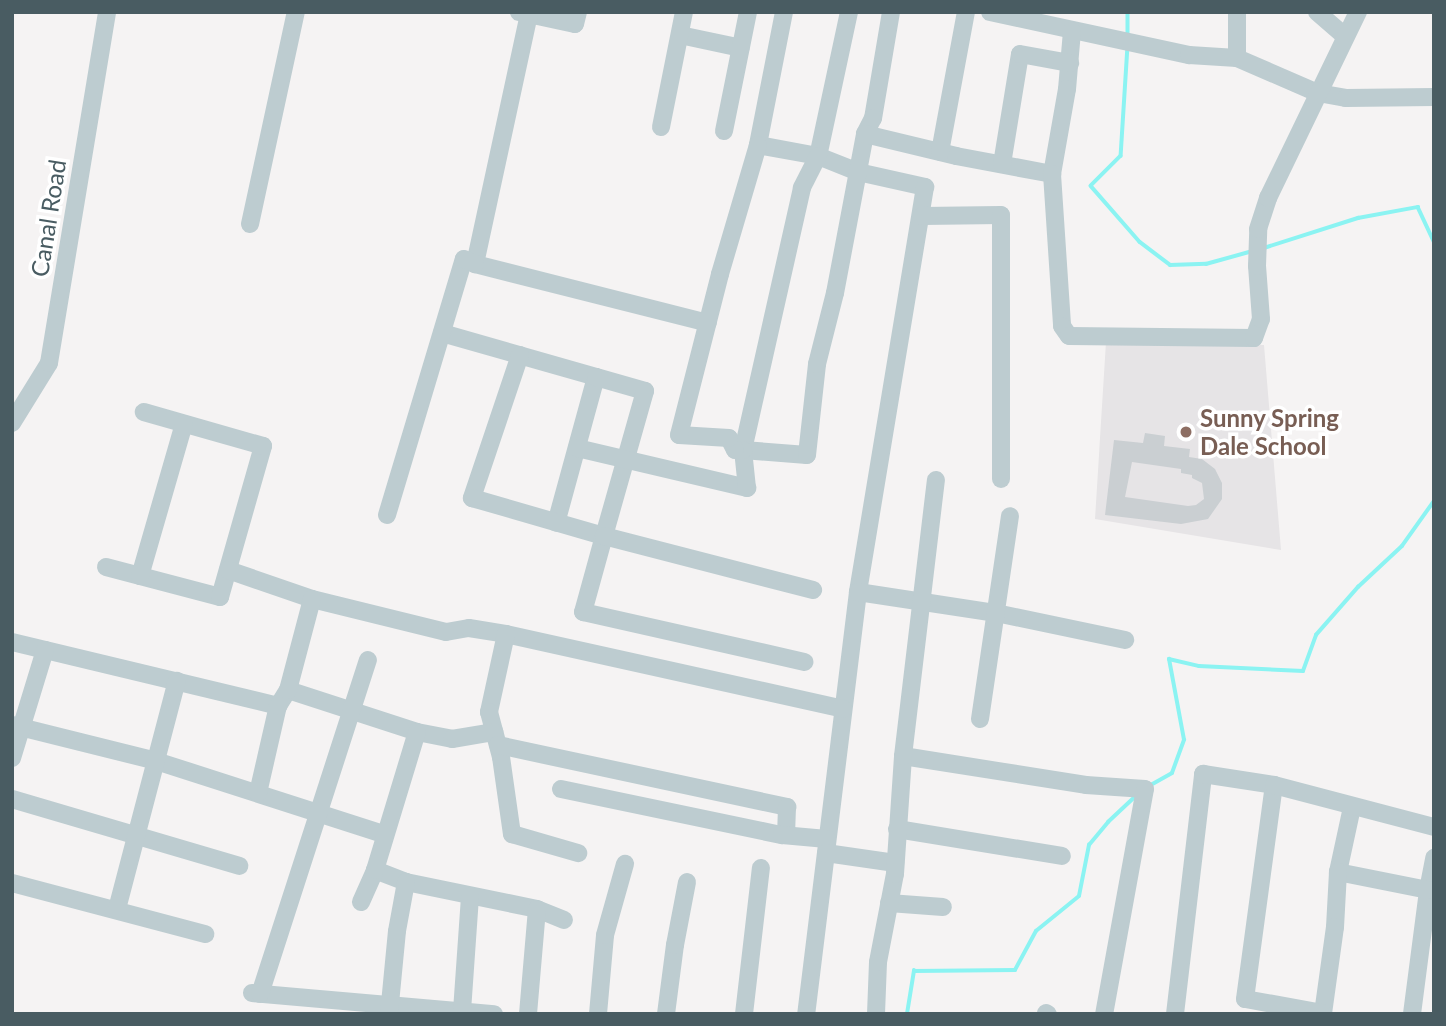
<!DOCTYPE html>
<html>
<head>
<meta charset="utf-8">
<style>
	body { margin:0 }
	#map { position:relative; width:1446px; height:1026px; overflow:hidden; background:#f5f3f3; font-family:Lato,sans-serif }
	div>[style] { position:absolute }
	.education>* { inset:0; background:#e6e4e6 }
	.stream>* { height:3.5px; margin:-1.75px; padding:0 1.75px; transform-origin:1.75px; border-radius:1.75px; background:#8bf3f2 }
	.building>* { inset:0; background:#cacfd2 }
	.minor>* { height:18px; margin:-9px; padding:0 9px; transform-origin:9px; border-radius:9px; background:#bdccd0 }
	.dots>* { width:19px; height:19px; translate:-50% -50%; box-sizing:border-box; border:4px solid #fff; border-radius:50% }
	span { translate:-50% -50%; white-space:nowrap; text-align:center; line-height:1.15; -webkit-text-stroke:7px #fff; paint-order:stroke }
	.street-label { font-size:24px; color:#495c62 }
	.education-label { font-size:24px; color:#785e54; font-weight:700 }
	.left { translate:0 -50%; text-align:left }
	.frame { position:absolute; inset:0; border:14px solid #495c62; pointer-events:none }
</style>
</head>
<body>
<div id="map">
	<div class="education">
		<i style="clip-path:polygon(1106px 342px,1264px 345px,1281px 550px,1095px 519px)"></i>
	</div>
	<div class="stream">
		<i style="left:1128px;top:12px;width:23px;rotate:90deg"></i>
		<i style="left:1128px;top:46px;width:110px;rotate:93.6deg"></i>
		<i style="left:1121px;top:156px;width:42px;rotate:135deg"></i>
		<i style="left:1091px;top:186px;width:74px;rotate:48.8deg"></i>
		<i style="left:1140px;top:242px;width:38px;rotate:37deg"></i>
		<i style="left:1170px;top:265px;width:36px;rotate:-2deg"></i>
		<i style="left:1206px;top:264px;width:49px;rotate:-15.5deg"></i>
		<i style="left:1264px;top:248px;width:99px;rotate:-17.7deg"></i>
		<i style="left:1358px;top:218px;width:61px;rotate:-10.4deg"></i>
		<i style="left:1418px;top:207px;width:38px;rotate:65deg"></i>
		<i style="left:1149px;top:786px;width:26px;rotate:-29deg"></i>
		<i style="left:1172px;top:773px;width:35px;rotate:-70deg"></i>
		<i style="left:1184px;top:740px;width:82px;rotate:-100.5deg"></i>
		<i style="left:1169px;top:659px;width:31px;rotate:13deg"></i>
		<i style="left:1199px;top:666px;width:104px;rotate:2.8deg"></i>
		<i style="left:1303px;top:671px;width:38px;rotate:-70deg"></i>
		<i style="left:1316px;top:635px;width:64px;rotate:-48.8deg"></i>
		<i style="left:1358px;top:587px;width:60px;rotate:-43deg"></i>
		<i style="left:1402px;top:546px;width:55px;rotate:-54.6deg"></i>
		<i style="left:907px;top:1014px;width:44px;rotate:-80.8deg"></i>
		<i style="left:914px;top:971px;width:101px;rotate:-0.6deg"></i>
		<i style="left:1015px;top:970px;width:44px;rotate:-61.7deg"></i>
		<i style="left:1036px;top:931px;width:55px;rotate:-39.1deg"></i>
		<i style="left:1079px;top:896px;width:52px;rotate:-78.9deg"></i>
		<i style="left:1089px;top:845px;width:30px;rotate:-50deg"></i>
		<i style="left:1108px;top:822px;width:40px;rotate:-43deg"></i>
	</div>
	<div class="building">
		<i style="clip-path:polygon(evenodd,1145px 433px,1165px 436px,1164px 446px,1190px 449px,1189px 457px,1202px 459px,1215px 469px,1222px 483px,1222px 499px,1208px 519px,1181px 524px,1105px 515px,1114px 440px,1143px 443px,1145px 433px,1132px 462px,1181px 469px,1181px 473px,1192px 475px,1192px 478px,1202px 483px,1204px 499px,1196px 505px,1188px 506px,1125px 497px,1132px 462px)"></i>
	</div>
	<div class="minor">
		<i style="left:519px;top:12px;width:57px;rotate:12.1deg"></i>
		<i style="left:575px;top:24px;width:12px;rotate:-76deg"></i>
		<i style="left:784px;top:12px;width:136px;rotate:101.1deg"></i>
		<i style="left:758px;top:145px;width:61px;rotate:10.4deg"></i>
		<i style="left:818px;top:156px;width:43px;rotate:21.8deg"></i>
		<i style="left:858px;top:172px;width:69px;rotate:12.6deg"></i>
		<i style="left:925px;top:187px;width:411px;rotate:99.4deg"></i>
		<i style="left:858px;top:592px;width:425px;rotate:97deg"></i>
		<i style="left:849px;top:12px;width:147px;rotate:102.1deg"></i>
		<i style="left:818px;top:156px;width:36px;rotate:117deg"></i>
		<i style="left:802px;top:188px;width:269px;rotate:102.7deg"></i>
		<i style="left:743px;top:450px;width:64px;rotate:4.5deg"></i>
		<i style="left:807px;top:455px;width:92px;rotate:-83.7deg"></i>
		<i style="left:817px;top:364px;width:73px;rotate:-75.8deg"></i>
		<i style="left:835px;top:293px;width:162px;rotate:-79.3deg"></i>
		<i style="left:891px;top:12px;width:108px;rotate:99.6deg"></i>
		<i style="left:873px;top:118px;width:18px;rotate:117deg"></i>
		<i style="left:865px;top:134px;width:94px;rotate:13.6deg"></i>
		<i style="left:956px;top:156px;width:98px;rotate:10.6deg"></i>
		<i style="left:990px;top:12px;width:204px;rotate:12.2deg"></i>
		<i style="left:1189px;top:55px;width:48px;rotate:3.6deg"></i>
		<i style="left:1237px;top:58px;width:88px;rotate:23.4deg"></i>
		<i style="left:1318px;top:93px;width:28px;rotate:10deg"></i>
		<i style="left:1346px;top:98px;width:88px;rotate:-0.7deg"></i>
		<i style="left:1317px;top:12px;width:37px;rotate:41deg"></i>
		<i style="left:529px;top:14px;width:256px;rotate:102.2deg"></i>
		<i style="left:475px;top:264px;width:240px;rotate:14.2deg"></i>
		<i style="left:1072px;top:31px;width:58px;rotate:94.9deg"></i>
		<i style="left:1067px;top:89px;width:86px;rotate:100deg"></i>
		<i style="left:1052px;top:174px;width:152px;rotate:86.2deg"></i>
		<i style="left:1062px;top:326px;width:12px;rotate:55deg"></i>
		<i style="left:1069px;top:336px;width:185px;rotate:0.6deg"></i>
		<i style="left:1254px;top:338px;width:20px;rotate:-70deg"></i>
		<i style="left:1261px;top:319px;width:53px;rotate:-94.3deg"></i>
		<i style="left:1257px;top:266px;width:37px;rotate:-88deg"></i>
		<i style="left:1258px;top:229px;width:33px;rotate:-72deg"></i>
		<i style="left:1268px;top:198px;width:207px;rotate:-64.2deg"></i>
		<i style="left:680px;top:35px;width:62px;rotate:12deg"></i>
		<i style="left:1237px;top:58px;width:46px;rotate:-90deg"></i>
		<i style="left:661px;top:127px;width:117px;rotate:-78.7deg"></i>
		<i style="left:724px;top:131px;width:121px;rotate:-78.6deg"></i>
		<i style="left:940px;top:152px;width:142px;rotate:-79.5deg"></i>
		<i style="left:1002px;top:164px;width:111px;rotate:-80.7deg"></i>
		<i style="left:1020px;top:54px;width:51px;rotate:10.2deg"></i>
		<i style="left:922px;top:216px;width:79px;rotate:-0.7deg"></i>
		<i style="left:1001px;top:215px;width:264px;rotate:90deg"></i>
		<i style="left:250px;top:224px;width:217px;rotate:-77.8deg"></i>
		<i style="left:442px;top:333px;width:160px;rotate:15.9deg"></i>
		<i style="left:596px;top:377px;width:151px;rotate:105.3deg"></i>
		<i style="left:520px;top:355px;width:151px;rotate:108.6deg"></i>
		<i style="left:472px;top:498px;width:137px;rotate:16.1deg"></i>
		<i style="left:604px;top:536px;width:79px;rotate:105.4deg"></i>
		<i style="left:583px;top:612px;width:227px;rotate:12.7deg"></i>
		<i style="left:596px;top:377px;width:51px;rotate:15.9deg"></i>
		<i style="left:645px;top:391px;width:151px;rotate:105.8deg"></i>
		<i style="left:604px;top:536px;width:216px;rotate:14.5deg"></i>
		<i style="left:12px;top:423px;width:70px;rotate:-58.3deg"></i>
		<i style="left:49px;top:363px;width:356px;rotate:-80.6deg"></i>
		<i style="left:577px;top:448px;width:175px;rotate:13.2deg"></i>
		<i style="left:747px;top:488px;width:38px;rotate:-96deg"></i>
		<i style="left:743px;top:450px;width:8px;rotate:180deg"></i>
		<i style="left:735px;top:450px;width:13px;rotate:-117deg"></i>
		<i style="left:729px;top:438px;width:50px;rotate:-176.6deg"></i>
		<i style="left:679px;top:435px;width:166px;rotate:-75.7deg"></i>
		<i style="left:720px;top:274px;width:134px;rotate:-73.6deg"></i>
		<i style="left:387px;top:515px;width:267px;rotate:-73.3deg"></i>
		<i style="left:464px;top:259px;width:12px;rotate:24deg"></i>
		<i style="left:106px;top:567px;width:118px;rotate:14.7deg"></i>
		<i style="left:220px;top:597px;width:157px;rotate:-74.1deg"></i>
		<i style="left:263px;top:446px;width:124px;rotate:-164.1deg"></i>
		<i style="left:228px;top:570px;width:89px;rotate:19deg"></i>
		<i style="left:312px;top:599px;width:138px;rotate:13.8deg"></i>
		<i style="left:446px;top:632px;width:23px;rotate:-10deg"></i>
		<i style="left:469px;top:628px;width:37px;rotate:9deg"></i>
		<i style="left:506px;top:634px;width:345px;rotate:12.5deg"></i>
		<i style="left:140px;top:576px;width:158px;rotate:-73.9deg"></i>
		<i style="left:858px;top:592px;width:140px;rotate:8.7deg"></i>
		<i style="left:996px;top:613px;width:132px;rotate:11.8deg"></i>
		<i style="left:506px;top:634px;width:80px;rotate:102.3deg"></i>
		<i style="left:489px;top:712px;width:47px;rotate:75.1deg"></i>
		<i style="left:501px;top:757px;width:78px;rotate:81.9deg"></i>
		<i style="left:512px;top:834px;width:69px;rotate:16.1deg"></i>
		<i style="left:12px;top:642px;width:274px;rotate:13.5deg"></i>
		<i style="left:288px;top:690px;width:136px;rotate:18deg"></i>
		<i style="left:417px;top:732px;width:36px;rotate:11deg"></i>
		<i style="left:452px;top:739px;width:43px;rotate:-9.5deg"></i>
		<i style="left:980px;top:719px;width:205px;rotate:-81.6deg"></i>
		<i style="left:12px;top:725px;width:148px;rotate:14deg"></i>
		<i style="left:156px;top:761px;width:239px;rotate:17.8deg"></i>
		<i style="left:498px;top:745px;width:296px;rotate:12.1deg"></i>
		<i style="left:787px;top:807px;width:28px;rotate:92deg"></i>
		<i style="left:903px;top:756px;width:185px;rotate:9deg"></i>
		<i style="left:1086px;top:785px;width:59px;rotate:3.9deg"></i>
		<i style="left:1145px;top:789px;width:229px;rotate:100.3deg"></i>
		<i style="left:12px;top:758px;width:113px;rotate:-73deg"></i>
		<i style="left:561px;top:789px;width:226px;rotate:11.8deg"></i>
		<i style="left:782px;top:835px;width:45px;rotate:5.1deg"></i>
		<i style="left:258px;top:793px;width:89px;rotate:-77.1deg"></i>
		<i style="left:278px;top:706px;width:19px;rotate:-58deg"></i>
		<i style="left:288px;top:690px;width:94px;rotate:-75.2deg"></i>
		<i style="left:12px;top:799px;width:237px;rotate:16.4deg"></i>
		<i style="left:897px;top:829px;width:167px;rotate:9.3deg"></i>
		<i style="left:826px;top:853px;width:70px;rotate:8.2deg"></i>
		<i style="left:375px;top:870px;width:33px;rotate:21deg"></i>
		<i style="left:406px;top:882px;width:134px;rotate:11.6deg"></i>
		<i style="left:537px;top:909px;width:29px;rotate:22deg"></i>
		<i style="left:1338px;top:872px;width:66px;rotate:-77.8deg"></i>
		<i style="left:12px;top:883px;width:200px;rotate:14.8deg"></i>
		<i style="left:1428px;top:890px;width:33px;rotate:-79deg"></i>
		<i style="left:361px;top:902px;width:35px;rotate:-66deg"></i>
		<i style="left:375px;top:870px;width:144px;rotate:-73.1deg"></i>
		<i style="left:889px;top:903px;width:54px;rotate:4.2deg"></i>
		<i style="left:117px;top:909px;width:236px;rotate:-75.3deg"></i>
		<i style="left:252px;top:993px;width:243px;rotate:5deg"></i>
		<i style="left:260px;top:994px;width:351px;rotate:-72.1deg"></i>
		<i style="left:462px;top:1011px;width:115px;rotate:-86deg"></i>
		<i style="left:1046px;top:1013px;width:2px;rotate:27deg"></i>
		<i style="left:389px;top:1014px;width:83px;rotate:-84.5deg"></i>
		<i style="left:397px;top:931px;width:50px;rotate:-79.6deg"></i>
		<i style="left:528px;top:1014px;width:105px;rotate:-85.1deg"></i>
		<i style="left:598px;top:1014px;width:79px;rotate:-84.9deg"></i>
		<i style="left:605px;top:935px;width:74px;rotate:-74.3deg"></i>
		<i style="left:666px;top:1014px;width:70px;rotate:-82.6deg"></i>
		<i style="left:675px;top:945px;width:64px;rotate:-79.2deg"></i>
		<i style="left:744px;top:1014px;width:147px;rotate:-83.4deg"></i>
		<i style="left:876px;top:1014px;width:52px;rotate:-87.8deg"></i>
		<i style="left:878px;top:962px;width:90px;rotate:-79.1deg"></i>
		<i style="left:895px;top:874px;width:118px;rotate:-86.1deg"></i>
		<i style="left:903px;top:756px;width:278px;rotate:-83.2deg"></i>
		<i style="left:1175px;top:1014px;width:242px;rotate:-83.3deg"></i>
		<i style="left:1203px;top:774px;width:72px;rotate:8.8deg"></i>
		<i style="left:1412px;top:1014px;width:125px;rotate:-82.6deg"></i>
		<i style="left:1428px;top:890px;width:92px;rotate:-168.7deg"></i>
		<i style="left:1338px;top:872px;width:55px;rotate:93.1deg"></i>
		<i style="left:1335px;top:927px;width:87px;rotate:97.9deg"></i>
		<i style="left:1323px;top:1013px;width:79px;rotate:-169.8deg"></i>
		<i style="left:1245px;top:999px;width:216px;rotate:-82.3deg"></i>
		<i style="left:1274px;top:785px;width:165px;rotate:14.7deg"></i>
	</div>
	<div class="dots">
		<i style="left:1186px;top:432px;background:#8d6e63"></i>
	</div>
	<div class="street-label">
		<span style="left:48px;top:218px;rotate:-81deg">Canal Road</span>
	</div>
	<div class="education-label">
		<span class="left" style="left:1200px;top:432px">Sunny Spring<br>Dale School</span>
	</div>
	<div class="frame"></div>
</div>
</body>
</html>
